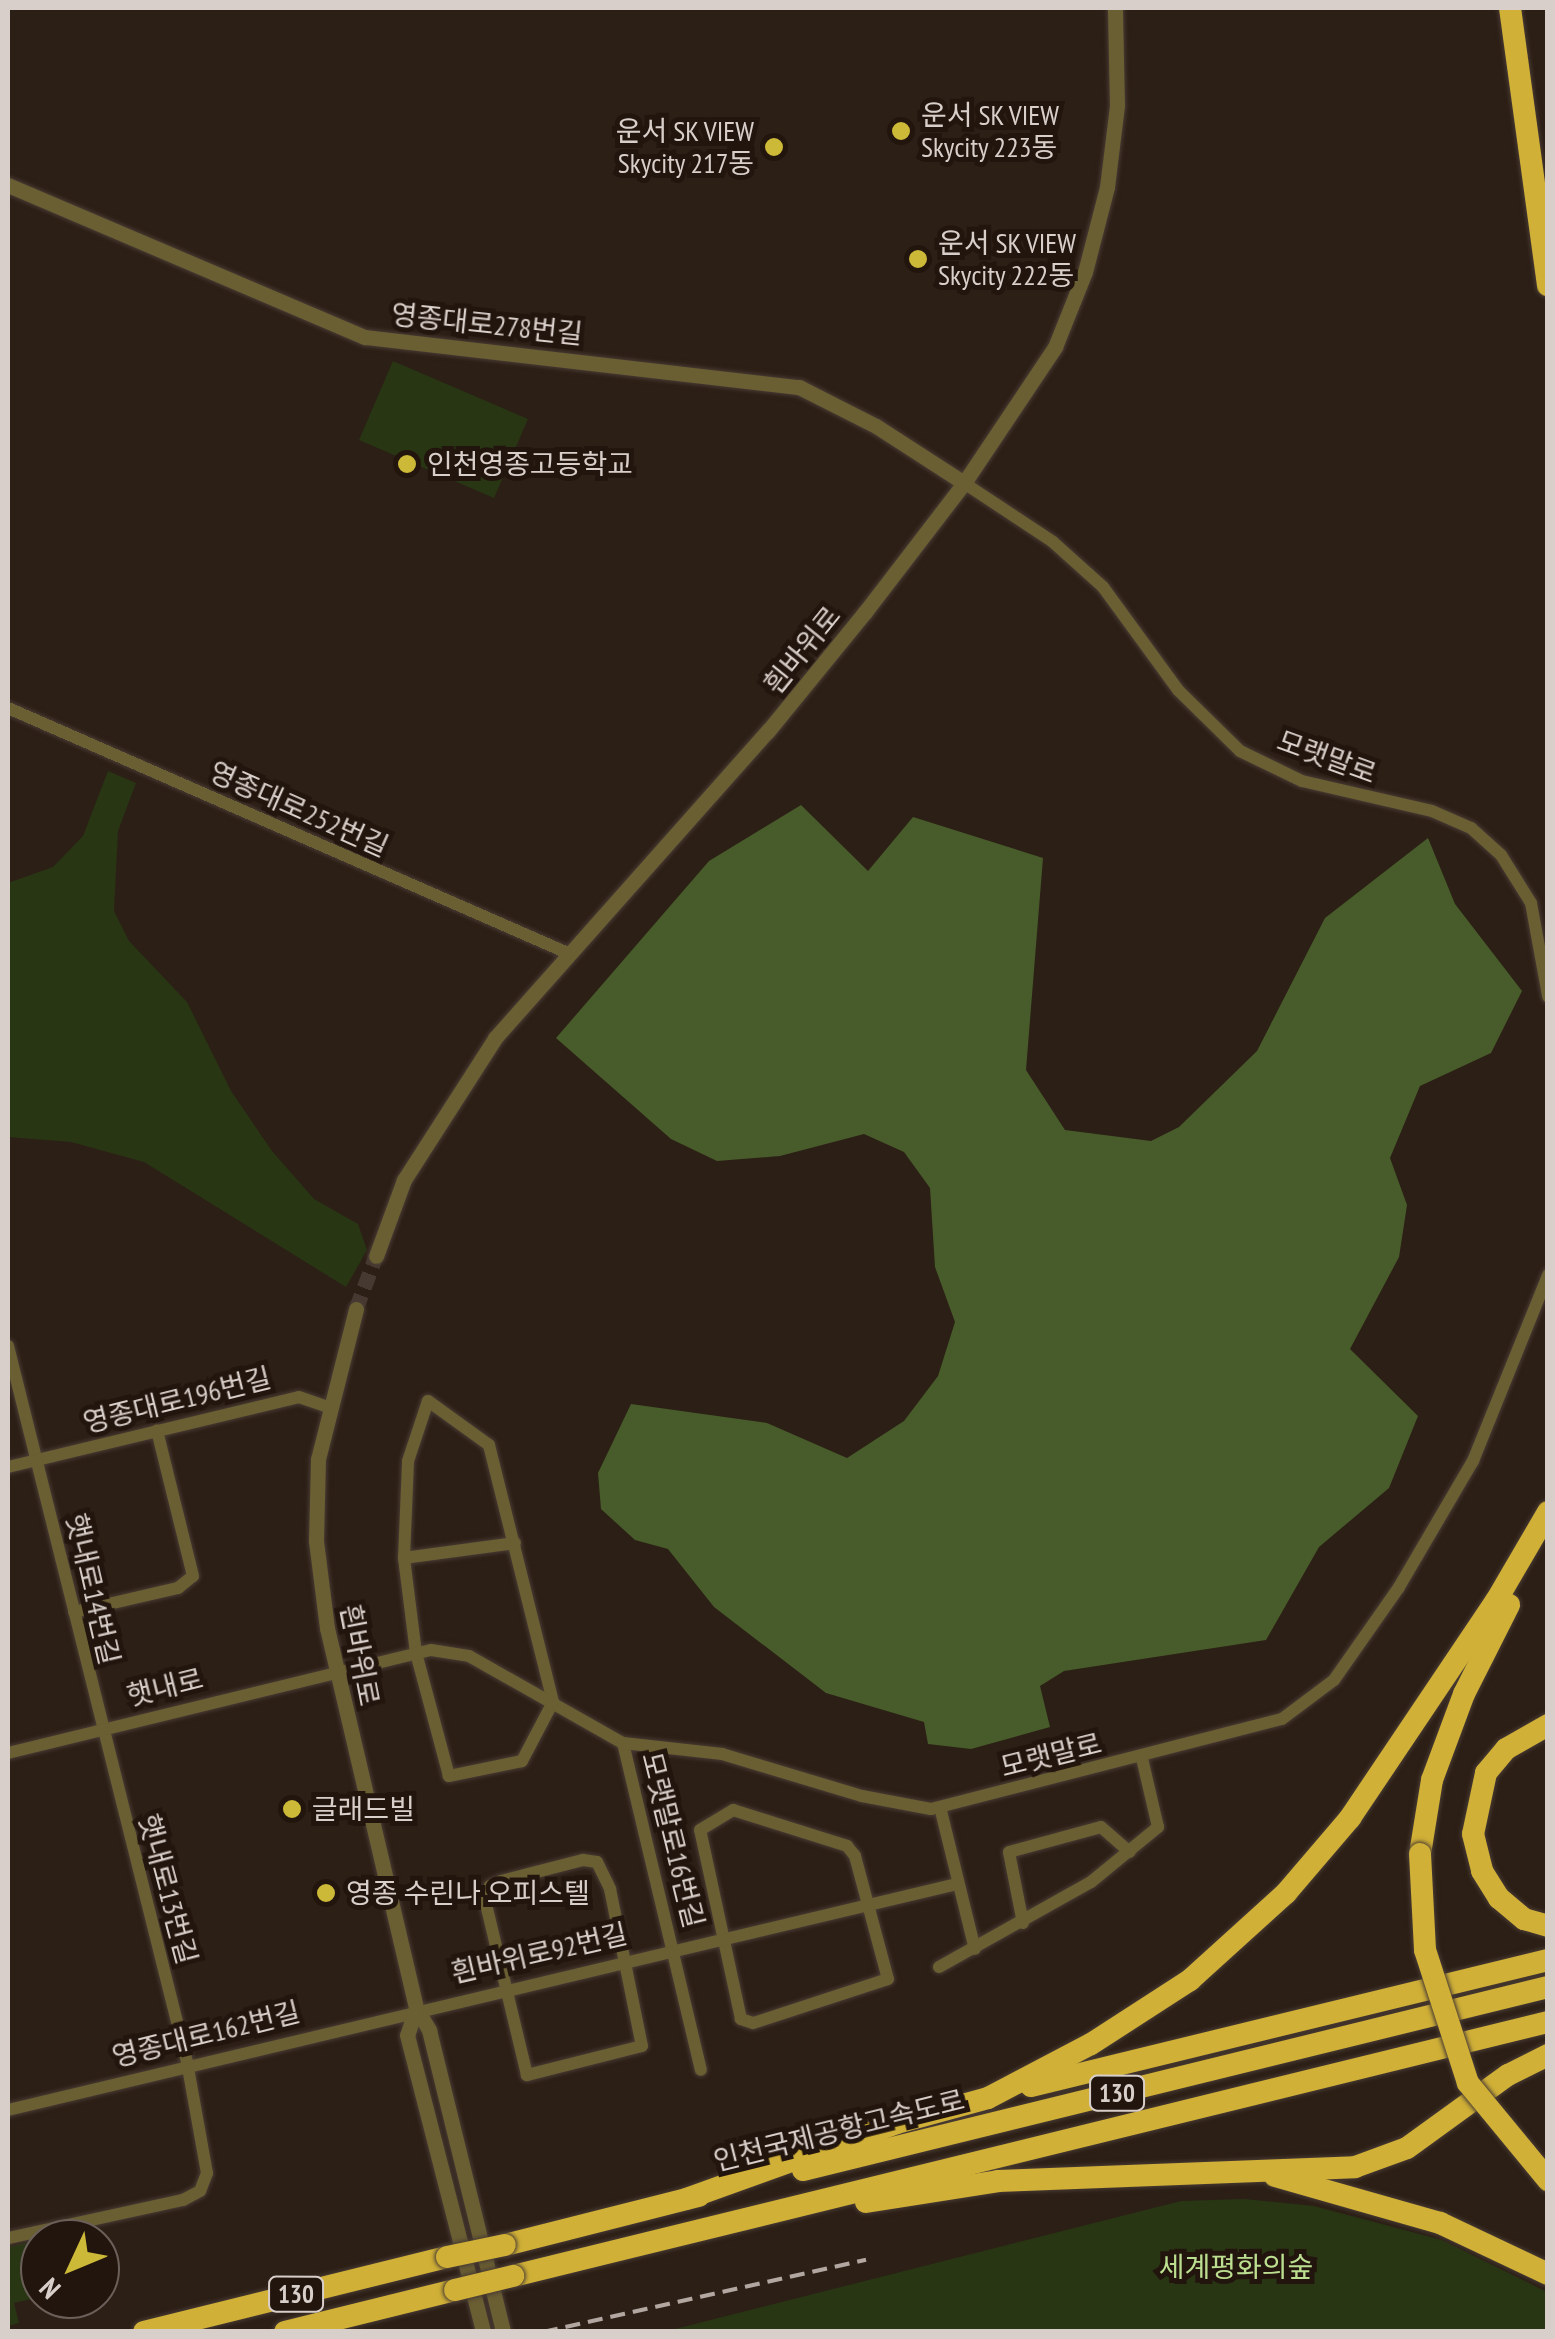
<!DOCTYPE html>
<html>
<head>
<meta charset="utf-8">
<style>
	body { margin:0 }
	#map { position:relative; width:1555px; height:2339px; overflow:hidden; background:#2c1f16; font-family:"PT Sans Narrow","Noto Sans KR",sans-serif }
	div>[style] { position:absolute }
	.green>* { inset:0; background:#283614 }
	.forest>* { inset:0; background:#475c2a }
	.tertiary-tunnel>* { height:15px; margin-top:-7.5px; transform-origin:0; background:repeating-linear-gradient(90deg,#463931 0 15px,transparent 0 23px) }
	.roads { filter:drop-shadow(0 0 2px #483b33) drop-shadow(0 0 2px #483b33) }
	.minor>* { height:12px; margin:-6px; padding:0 6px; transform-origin:6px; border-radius:6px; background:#6a5e33 }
	.tertiary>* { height:15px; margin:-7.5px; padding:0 7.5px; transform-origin:7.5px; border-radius:7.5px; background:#6a5e33 }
	.motorway>* { height:22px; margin:-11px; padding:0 11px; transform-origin:11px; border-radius:11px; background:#d0b037 }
	.rail>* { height:4px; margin-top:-2px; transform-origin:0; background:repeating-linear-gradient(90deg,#b2a7a1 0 15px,transparent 0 23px) }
	.bridges { filter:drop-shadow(0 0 2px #483b33) drop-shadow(0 0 2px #483b33) }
	.motorway-bridge>* { height:22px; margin:-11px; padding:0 11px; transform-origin:11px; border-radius:11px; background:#d0b037 }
	.dots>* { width:28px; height:28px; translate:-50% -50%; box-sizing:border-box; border:5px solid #22150d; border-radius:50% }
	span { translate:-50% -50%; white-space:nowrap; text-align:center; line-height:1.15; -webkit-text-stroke:10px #22150d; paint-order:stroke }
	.shield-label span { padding:2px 8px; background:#22150d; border:2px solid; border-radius:8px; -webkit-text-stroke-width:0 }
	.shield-label { font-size:25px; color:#d9cfca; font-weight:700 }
	.poi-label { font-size:28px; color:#d9cfca }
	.left { translate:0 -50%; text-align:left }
	.right { translate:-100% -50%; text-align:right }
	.street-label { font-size:28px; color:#d9cfca }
	.park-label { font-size:28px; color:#bcde90 }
	.frame { position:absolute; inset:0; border:10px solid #d9cfca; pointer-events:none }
	.north { position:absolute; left:20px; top:2219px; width:100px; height:100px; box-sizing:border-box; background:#22150d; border:2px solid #6b5f59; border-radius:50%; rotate:226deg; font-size:28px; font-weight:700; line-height:40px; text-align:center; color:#d9cfca }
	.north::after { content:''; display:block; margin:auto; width:35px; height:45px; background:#cdb938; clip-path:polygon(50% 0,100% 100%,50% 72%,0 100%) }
</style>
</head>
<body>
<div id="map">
	<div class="green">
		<i style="clip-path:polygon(393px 361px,528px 419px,494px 498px,359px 440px)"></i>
		<i style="clip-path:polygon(108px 771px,136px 783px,118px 831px,114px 911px,129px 941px,187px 1002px,231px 1091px,272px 1151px,314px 1199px,358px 1224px,367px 1250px,346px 1287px,144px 1162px,71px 1142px,8px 1137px,8px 883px,53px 867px,83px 836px)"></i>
		<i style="clip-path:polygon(1244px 2199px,1314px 2206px,1442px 2240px,1547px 2292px,1547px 2331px,667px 2331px,1181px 2201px)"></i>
		<i style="clip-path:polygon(40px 2240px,40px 2297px,14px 2303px,19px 2323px,8px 2326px,8px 2247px)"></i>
	</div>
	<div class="forest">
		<i style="clip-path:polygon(801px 805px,868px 871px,913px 817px,1043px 858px,1026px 1070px,1065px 1130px,1151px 1141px,1179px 1127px,1257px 1051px,1325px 918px,1428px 838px,1455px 904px,1522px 991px,1491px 1053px,1420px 1086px,1390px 1158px,1407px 1205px,1399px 1257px,1350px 1349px,1418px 1416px,1389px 1488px,1319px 1547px,1266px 1640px,1064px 1671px,1040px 1686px,1050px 1727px,971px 1749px,928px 1744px,924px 1722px,826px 1693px,714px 1607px,668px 1549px,635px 1540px,601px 1509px,598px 1473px,631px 1404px,767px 1423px,847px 1458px,904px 1421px,938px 1376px,955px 1322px,935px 1267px,930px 1188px,904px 1152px,864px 1134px,780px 1156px,717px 1161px,671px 1139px,556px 1038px,709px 861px)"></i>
	</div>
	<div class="tertiary-tunnel">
		<i style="left:356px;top:1309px;width:57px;rotate:-69.3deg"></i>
	</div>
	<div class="roads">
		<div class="minor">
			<i style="left:964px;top:483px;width:107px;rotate:33.5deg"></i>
			<i style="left:1053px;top:542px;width:67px;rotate:42deg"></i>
			<i style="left:1103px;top:587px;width:127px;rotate:53.9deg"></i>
			<i style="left:1178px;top:690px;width:87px;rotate:44.5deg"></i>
			<i style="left:1240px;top:751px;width:69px;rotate:25.8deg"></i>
			<i style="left:1302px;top:781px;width:133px;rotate:13deg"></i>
			<i style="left:1432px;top:811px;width:43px;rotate:23.6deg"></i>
			<i style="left:1471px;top:828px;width:40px;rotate:42deg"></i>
			<i style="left:1501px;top:855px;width:57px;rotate:58deg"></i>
			<i style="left:1531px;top:903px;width:95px;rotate:79.6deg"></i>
			<i style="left:8px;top:708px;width:613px;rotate:23.64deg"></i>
			<i style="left:8px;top:1346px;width:738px;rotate:75.96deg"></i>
			<i style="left:187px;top:2062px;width:113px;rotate:79.8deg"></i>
			<i style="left:207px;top:2173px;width:19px;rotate:111deg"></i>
			<i style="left:200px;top:2191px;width:19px;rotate:152deg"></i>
			<i style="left:183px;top:2200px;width:179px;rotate:167.7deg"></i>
			<i style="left:428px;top:1401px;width:75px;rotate:35.8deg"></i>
			<i style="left:489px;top:1445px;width:265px;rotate:76deg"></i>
			<i style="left:553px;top:1702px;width:67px;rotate:117.7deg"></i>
			<i style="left:522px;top:1761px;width:75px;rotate:168.4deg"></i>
			<i style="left:449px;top:1776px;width:127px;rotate:-105deg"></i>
			<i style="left:416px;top:1653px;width:96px;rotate:-97.2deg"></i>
			<i style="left:404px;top:1558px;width:97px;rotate:-87.6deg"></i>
			<i style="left:408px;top:1461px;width:63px;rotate:-71.6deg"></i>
			<i style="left:8px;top:1467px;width:299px;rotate:-13.5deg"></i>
			<i style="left:299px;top:1397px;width:31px;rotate:19deg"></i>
			<i style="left:404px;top:1558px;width:112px;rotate:-7.7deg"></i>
			<i style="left:74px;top:1612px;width:107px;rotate:-13deg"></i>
			<i style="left:178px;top:1588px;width:19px;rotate:-39deg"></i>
			<i style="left:193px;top:1576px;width:150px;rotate:-103.9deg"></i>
			<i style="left:623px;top:1743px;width:336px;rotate:76.6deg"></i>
			<i style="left:8px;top:1753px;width:435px;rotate:-13.7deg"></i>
			<i style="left:431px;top:1650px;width:38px;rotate:9deg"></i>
			<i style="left:469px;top:1656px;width:177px;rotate:29.5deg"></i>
			<i style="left:623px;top:1743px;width:100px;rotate:6.3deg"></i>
			<i style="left:722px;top:1754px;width:146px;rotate:16.7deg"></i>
			<i style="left:862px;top:1796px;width:70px;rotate:10.7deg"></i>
			<i style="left:931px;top:1809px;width:362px;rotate:-14.4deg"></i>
			<i style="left:1282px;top:1719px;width:65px;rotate:-36.9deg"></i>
			<i style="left:1334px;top:1680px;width:113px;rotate:-55deg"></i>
			<i style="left:1399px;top:1587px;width:146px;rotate:-59.6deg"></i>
			<i style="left:1473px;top:1461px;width:201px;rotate:-68deg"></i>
			<i style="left:940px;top:1807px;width:146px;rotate:76.2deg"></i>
			<i style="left:733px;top:1810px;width:120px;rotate:17.5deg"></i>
			<i style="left:847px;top:1846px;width:13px;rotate:51deg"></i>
			<i style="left:855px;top:1856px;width:127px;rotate:75deg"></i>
			<i style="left:888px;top:1979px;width:142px;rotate:161.9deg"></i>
			<i style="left:753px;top:2023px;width:13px;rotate:-162deg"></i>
			<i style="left:741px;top:2019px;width:193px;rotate:-102.2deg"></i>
			<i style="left:700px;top:1830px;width:39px;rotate:-31deg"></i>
			<i style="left:583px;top:1860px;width:14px;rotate:8deg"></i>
			<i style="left:597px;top:1862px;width:30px;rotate:64deg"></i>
			<i style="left:610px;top:1889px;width:160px;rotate:78.5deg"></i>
			<i style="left:642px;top:2046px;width:119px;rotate:165.8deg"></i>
			<i style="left:527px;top:2075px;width:180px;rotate:-103.5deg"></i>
			<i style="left:485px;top:1900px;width:15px;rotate:-70deg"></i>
			<i style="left:490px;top:1886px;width:12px;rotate:-24deg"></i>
			<i style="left:501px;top:1881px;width:85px;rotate:-14.4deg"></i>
			<i style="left:1023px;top:1923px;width:72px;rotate:-101.2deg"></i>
			<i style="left:1009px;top:1852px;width:95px;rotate:-15.2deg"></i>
			<i style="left:1101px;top:1827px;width:38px;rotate:41deg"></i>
			<i style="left:939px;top:1967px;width:174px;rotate:-29.2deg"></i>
			<i style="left:1091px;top:1882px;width:87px;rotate:-39.4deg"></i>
			<i style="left:1158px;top:1827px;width:71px;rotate:-103.1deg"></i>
			<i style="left:8px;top:2110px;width:976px;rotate:-13.4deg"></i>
		</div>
		<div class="tertiary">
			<i style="left:8px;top:185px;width:388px;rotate:23.1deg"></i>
			<i style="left:365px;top:337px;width:437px;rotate:6.6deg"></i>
			<i style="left:799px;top:387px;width:86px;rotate:26.9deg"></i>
			<i style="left:876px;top:426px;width:105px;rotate:32.9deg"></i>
			<i style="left:376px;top:1256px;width:81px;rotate:-69.8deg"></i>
			<i style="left:404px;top:1180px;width:169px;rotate:-57.3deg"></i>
			<i style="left:495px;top:1038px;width:411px;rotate:-48.4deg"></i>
			<i style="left:768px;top:731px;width:154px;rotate:-50.8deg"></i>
			<i style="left:865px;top:612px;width:163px;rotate:-52.5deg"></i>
			<i style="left:964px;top:483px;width:164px;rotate:-56.2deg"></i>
			<i style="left:1055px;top:347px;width:81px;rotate:-68.2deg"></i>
			<i style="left:1085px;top:272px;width:88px;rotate:-75.5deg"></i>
			<i style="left:1107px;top:187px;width:82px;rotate:-83deg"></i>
			<i style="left:1117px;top:106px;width:98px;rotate:-91.2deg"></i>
			<i style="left:356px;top:1309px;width:155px;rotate:104.2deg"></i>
			<i style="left:318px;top:1459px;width:82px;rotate:91.4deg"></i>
			<i style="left:316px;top:1541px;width:88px;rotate:82.8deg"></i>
			<i style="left:327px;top:1628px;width:390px;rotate:76.8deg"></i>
			<i style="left:416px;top:2008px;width:26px;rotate:59deg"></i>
			<i style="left:429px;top:2030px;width:311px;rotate:76.2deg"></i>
			<i style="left:416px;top:2008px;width:28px;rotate:108deg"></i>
			<i style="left:407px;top:2035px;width:307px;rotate:75.6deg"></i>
		</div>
		<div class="motorway">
			<i style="left:1510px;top:8px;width:280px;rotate:82.2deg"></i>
			<i style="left:1548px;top:1725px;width:48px;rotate:150.3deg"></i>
			<i style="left:1506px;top:1749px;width:31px;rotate:130deg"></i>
			<i style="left:1486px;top:1773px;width:62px;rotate:102deg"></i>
			<i style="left:1473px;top:1834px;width:38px;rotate:76deg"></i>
			<i style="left:1482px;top:1871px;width:32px;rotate:58deg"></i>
			<i style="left:1499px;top:1898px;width:33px;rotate:40deg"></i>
			<i style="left:1524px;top:1919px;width:25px;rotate:16deg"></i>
			<i style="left:1420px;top:1854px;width:75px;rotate:-80.8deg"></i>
			<i style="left:1432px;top:1780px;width:92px;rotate:-69.6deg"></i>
			<i style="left:1464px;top:1694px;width:100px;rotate:-63.2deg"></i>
			<i style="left:1031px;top:2086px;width:532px;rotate:-13.7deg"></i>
			<i style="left:803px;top:2170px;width:767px;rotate:-13.8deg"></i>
			<i style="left:1275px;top:2176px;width:172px;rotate:15.9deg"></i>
			<i style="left:1440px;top:2223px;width:119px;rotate:25.3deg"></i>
			<i style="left:686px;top:2199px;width:224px;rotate:-19.8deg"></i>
			<i style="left:897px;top:2123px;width:94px;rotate:-15.4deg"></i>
			<i style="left:988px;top:2098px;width:116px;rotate:-27.7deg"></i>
			<i style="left:1091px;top:2044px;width:118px;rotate:-32.9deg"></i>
			<i style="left:1190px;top:1980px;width:130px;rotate:-42.2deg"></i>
			<i style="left:1286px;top:1893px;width:99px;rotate:-49.5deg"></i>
			<i style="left:1350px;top:1818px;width:262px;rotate:-56.1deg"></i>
			<i style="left:1496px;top:1601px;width:103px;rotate:-59.7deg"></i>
			<i style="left:866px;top:2202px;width:134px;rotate:-9deg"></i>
			<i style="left:998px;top:2181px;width:357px;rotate:-2.2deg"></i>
			<i style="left:1355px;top:2167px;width:55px;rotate:-20.1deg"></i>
			<i style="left:1407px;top:2148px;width:125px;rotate:-35.9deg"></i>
			<i style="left:1508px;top:2075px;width:45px;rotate:-26.6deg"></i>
			<i style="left:505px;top:2245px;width:200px;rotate:-14.2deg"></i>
			<i style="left:513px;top:2276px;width:1066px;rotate:-13.79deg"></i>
			<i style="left:144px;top:2332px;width:312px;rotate:-13.9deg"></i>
			<i style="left:285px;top:2332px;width:175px;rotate:-13.9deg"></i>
		</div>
	</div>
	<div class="rail">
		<i style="left:543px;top:2332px;width:331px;rotate:-12.6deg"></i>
	</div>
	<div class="bridges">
		<div class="motorway-bridge">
			<i style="left:1420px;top:1854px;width:96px;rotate:87deg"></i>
			<i style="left:1425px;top:1950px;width:140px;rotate:72.1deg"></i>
			<i style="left:1468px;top:2083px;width:126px;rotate:50.5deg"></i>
			<i style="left:447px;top:2257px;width:59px;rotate:-11.7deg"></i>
			<i style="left:455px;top:2290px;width:60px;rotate:-13.6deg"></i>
		</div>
	</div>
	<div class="dots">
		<i style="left:901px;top:131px;background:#cdb938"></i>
		<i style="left:774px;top:147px;background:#cdb938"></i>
		<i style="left:918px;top:259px;background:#cdb938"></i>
		<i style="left:407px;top:464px;background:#cdb938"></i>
		<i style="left:292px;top:1809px;background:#cdb938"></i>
		<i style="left:326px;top:1893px;background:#cdb938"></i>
	</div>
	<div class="shield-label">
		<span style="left:1117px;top:2093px">130</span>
		<span style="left:296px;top:2294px">130</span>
	</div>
	<div class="poi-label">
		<span class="left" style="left:921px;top:131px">운서 SK VIEW<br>Skycity 223동</span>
		<span class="right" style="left:754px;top:147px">운서 SK VIEW<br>Skycity 217동</span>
		<span class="left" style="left:938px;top:259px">운서 SK VIEW<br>Skycity 222동</span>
		<span class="left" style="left:427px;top:464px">인천영종고등학교</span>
		<span class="left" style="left:312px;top:1809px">글래드빌</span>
		<span class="left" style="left:346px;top:1893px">영종 수린나 오피스텔</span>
	</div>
	<div class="street-label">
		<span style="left:487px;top:324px;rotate:6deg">영종대로278번길</span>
		<span style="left:802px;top:650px;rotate:-51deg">흰바위로</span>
		<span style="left:1327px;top:757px;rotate:20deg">모랫말로</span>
		<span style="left:299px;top:809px;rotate:24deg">영종대로252번길</span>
		<span style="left:177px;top:1400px;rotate:-14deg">영종대로196번길</span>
		<span style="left:93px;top:1589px;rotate:77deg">햇내로14번길</span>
		<span style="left:360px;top:1655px;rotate:79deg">흰바위로</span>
		<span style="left:165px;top:1687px;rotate:-14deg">햇내로</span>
		<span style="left:1051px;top:1755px;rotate:-14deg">모랫말로</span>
		<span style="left:673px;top:1840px;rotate:76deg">모랫말로16번길</span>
		<span style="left:168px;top:1889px;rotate:75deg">햇내로13번길</span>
		<span style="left:539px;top:1953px;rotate:-13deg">흰바위로92번길</span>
		<span style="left:206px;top:2034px;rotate:-14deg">영종대로162번길</span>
		<span style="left:839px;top:2130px;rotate:-14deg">인천국제공항고속도로</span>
	</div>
	<div class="park-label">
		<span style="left:1236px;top:2267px">세계평화의숲</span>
	</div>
	<div class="frame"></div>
	<div class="north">N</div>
</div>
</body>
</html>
